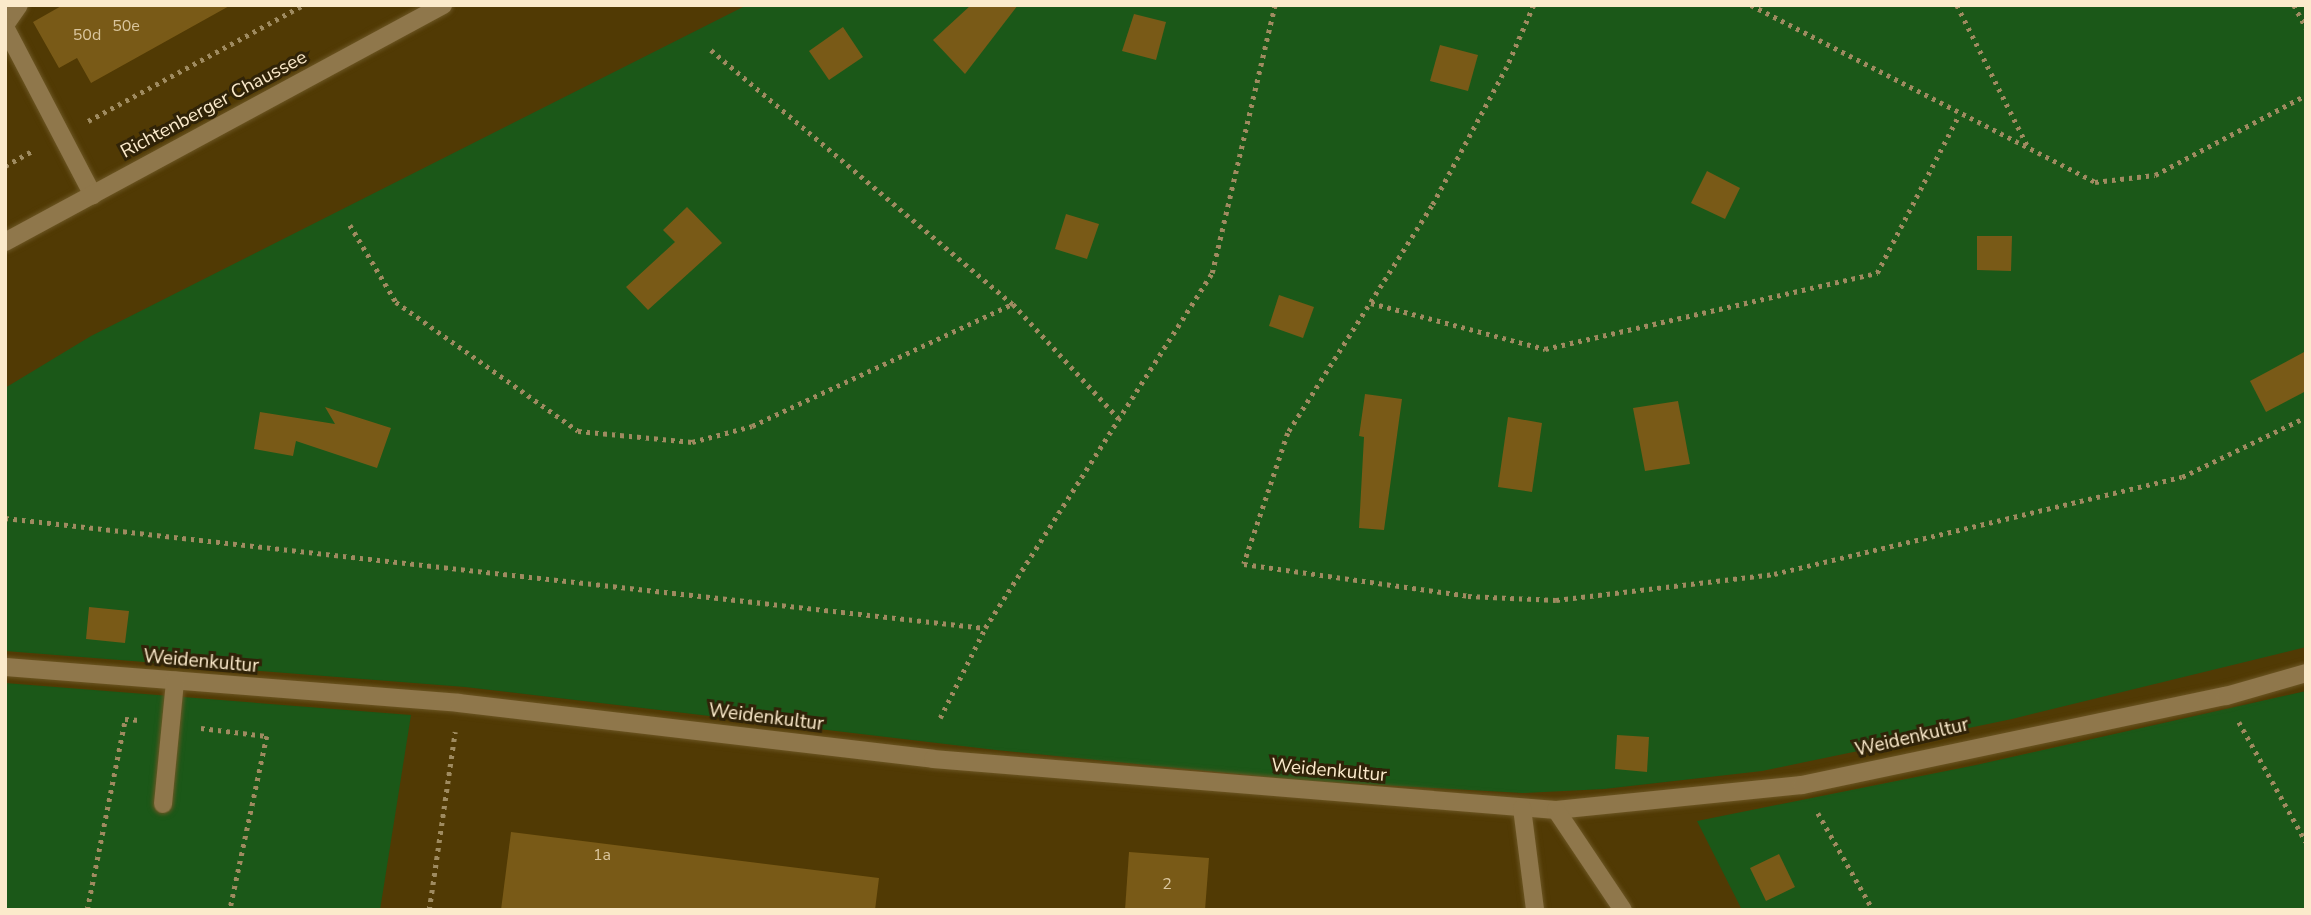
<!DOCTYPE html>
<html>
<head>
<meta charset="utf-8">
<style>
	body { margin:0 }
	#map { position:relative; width:2311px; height:915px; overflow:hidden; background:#513a04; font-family:"Nunito Sans",sans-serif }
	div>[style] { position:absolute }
	.green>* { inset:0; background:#1b5818 }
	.building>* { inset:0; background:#795a17 }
	.path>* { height:4.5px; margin-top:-2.25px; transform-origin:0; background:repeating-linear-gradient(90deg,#9f8b60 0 3.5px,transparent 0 8.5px) }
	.roads { filter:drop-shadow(0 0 2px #6c5624) drop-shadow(0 0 2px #6c5624) }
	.minor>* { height:18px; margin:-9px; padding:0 9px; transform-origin:9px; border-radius:9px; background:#8f774b }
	span { translate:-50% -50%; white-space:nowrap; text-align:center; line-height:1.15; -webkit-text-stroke:6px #302308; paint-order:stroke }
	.number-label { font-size:16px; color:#dac69e }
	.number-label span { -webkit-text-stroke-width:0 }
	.street-label { font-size:19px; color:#fbeacb }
	.frame { position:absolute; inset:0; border:7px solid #fbeacb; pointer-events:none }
</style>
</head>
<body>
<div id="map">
	<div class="green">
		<i style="clip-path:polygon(747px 5px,2306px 5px,2306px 647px,2012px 719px,1762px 771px,1604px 789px,1523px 793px,1308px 781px,996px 750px,465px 687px,5px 651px,5px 388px,91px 336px)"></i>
		<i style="clip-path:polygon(5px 683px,411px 715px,380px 910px,5px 910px)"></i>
		<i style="clip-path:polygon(2306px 691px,2306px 910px,1742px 910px,1697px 821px,1976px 765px)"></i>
	</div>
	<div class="building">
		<i style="clip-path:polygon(63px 5px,231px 5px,91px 83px,77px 58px,59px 68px,33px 22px)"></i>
		<i style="clip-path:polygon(971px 5px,1018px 5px,965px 74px,933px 40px)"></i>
		<i style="clip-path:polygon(1134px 14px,1166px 22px,1156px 60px,1122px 51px)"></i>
		<i style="clip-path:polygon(843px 27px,863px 57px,829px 80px,809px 51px)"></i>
		<i style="clip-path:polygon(1440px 45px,1478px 55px,1468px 91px,1430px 81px)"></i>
		<i style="clip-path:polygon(1707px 171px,1740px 188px,1725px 219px,1691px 203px)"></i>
		<i style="clip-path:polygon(687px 207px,722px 243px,648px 310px,626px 287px,675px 242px,663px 230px)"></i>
		<i style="clip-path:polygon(1066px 214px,1099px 224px,1087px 259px,1055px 249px)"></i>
		<i style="clip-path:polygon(1977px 236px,2012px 236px,2011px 271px,1977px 270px)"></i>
		<i style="clip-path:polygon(1279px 295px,1314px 307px,1303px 338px,1269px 326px)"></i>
		<i style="clip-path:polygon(2306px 351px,2306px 391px,2266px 412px,2250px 381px)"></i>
		<i style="clip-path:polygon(1365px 394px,1402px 399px,1384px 530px,1359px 528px,1364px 437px,1359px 436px)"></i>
		<i style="clip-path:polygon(1678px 401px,1690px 464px,1645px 471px,1633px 408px)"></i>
		<i style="clip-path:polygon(325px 407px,391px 428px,377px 468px,296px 441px,293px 456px,254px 449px,260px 412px,335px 424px)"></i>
		<i style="clip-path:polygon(1508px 417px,1542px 423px,1532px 492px,1498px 487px)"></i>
		<i style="clip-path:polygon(89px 607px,129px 611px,125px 643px,86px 639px)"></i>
		<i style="clip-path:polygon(1617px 735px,1649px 737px,1647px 772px,1615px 769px)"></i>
		<i style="clip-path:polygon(511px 832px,879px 878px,875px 910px,501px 910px)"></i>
		<i style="clip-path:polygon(1129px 852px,1209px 858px,1205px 910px,1125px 910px)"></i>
		<i style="clip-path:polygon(1779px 854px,1795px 887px,1766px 901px,1750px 868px)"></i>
	</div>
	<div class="path">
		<i style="left:1534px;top:5px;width:68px;rotate:113.5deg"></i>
		<i style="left:1507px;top:67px;width:158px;rotate:118.3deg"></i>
		<i style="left:1432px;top:206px;width:269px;rotate:122.4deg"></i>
		<i style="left:1288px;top:433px;width:138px;rotate:108.6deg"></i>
		<i style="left:1244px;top:564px;width:226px;rotate:8.1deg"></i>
		<i style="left:1468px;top:596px;width:88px;rotate:2.6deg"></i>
		<i style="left:1556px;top:600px;width:220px;rotate:-6.8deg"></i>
		<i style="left:1774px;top:574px;width:419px;rotate:-13.4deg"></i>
		<i style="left:2182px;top:477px;width:138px;rotate:-25.8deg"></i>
		<i style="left:1751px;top:5px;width:387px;rotate:27.2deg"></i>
		<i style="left:2095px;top:182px;width:60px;rotate:-6.7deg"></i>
		<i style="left:2155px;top:175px;width:171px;rotate:-27.9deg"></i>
		<i style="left:1957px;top:5px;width:161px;rotate:63.4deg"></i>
		<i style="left:2294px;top:5px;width:26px;rotate:62deg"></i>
		<i style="left:711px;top:50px;width:395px;rotate:40.1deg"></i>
		<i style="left:1013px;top:304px;width:156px;rotate:47.3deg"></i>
		<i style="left:88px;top:121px;width:244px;rotate:-28.3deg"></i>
		<i style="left:5px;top:166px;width:33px;rotate:-29deg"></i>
		<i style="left:350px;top:225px;width:90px;rotate:59.1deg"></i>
		<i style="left:396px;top:302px;width:223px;rotate:35.3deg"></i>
		<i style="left:578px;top:431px;width:115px;rotate:5.5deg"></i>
		<i style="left:692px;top:442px;width:62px;rotate:-14.9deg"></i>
		<i style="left:752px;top:426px;width:288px;rotate:-25.1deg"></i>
		<i style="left:1371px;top:303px;width:180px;rotate:14.8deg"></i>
		<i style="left:1545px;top:349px;width:341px;rotate:-12.9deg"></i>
		<i style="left:1877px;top:273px;width:178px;rotate:-62.6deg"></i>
		<i style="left:5px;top:518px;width:986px;rotate:6.4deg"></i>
		<i style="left:940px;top:718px;width:101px;rotate:-63.4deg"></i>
		<i style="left:985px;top:628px;width:421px;rotate:-57.4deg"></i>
		<i style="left:1212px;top:273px;width:275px;rotate:-76.8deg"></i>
		<i style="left:2239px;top:722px;width:137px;rotate:60.8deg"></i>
		<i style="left:201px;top:728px;width:66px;rotate:6.9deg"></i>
		<i style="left:267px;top:736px;width:178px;rotate:102deg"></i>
		<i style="left:1818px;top:813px;width:112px;rotate:60.4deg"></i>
		<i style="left:87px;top:910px;width:195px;rotate:-78.7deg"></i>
		<i style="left:125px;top:719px;width:15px;rotate:4deg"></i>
		<i style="left:429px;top:910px;width:180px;rotate:-81.7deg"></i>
	</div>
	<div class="roads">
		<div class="minor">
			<i style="left:5px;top:25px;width:24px;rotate:-55deg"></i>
			<i style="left:5px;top:27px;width:190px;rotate:62.4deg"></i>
			<i style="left:5px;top:242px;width:498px;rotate:-28.4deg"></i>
			<i style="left:5px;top:667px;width:455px;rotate:4.5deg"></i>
			<i style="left:459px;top:703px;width:477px;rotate:6.7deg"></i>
			<i style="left:933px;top:759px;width:625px;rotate:4.68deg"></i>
			<i style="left:1556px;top:810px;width:247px;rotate:-5.8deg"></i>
			<i style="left:1802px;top:785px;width:433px;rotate:-11.9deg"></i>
			<i style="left:2226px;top:696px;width:83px;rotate:-16deg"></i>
			<i style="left:163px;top:804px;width:124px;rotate:-84.4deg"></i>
			<i style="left:1522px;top:808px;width:103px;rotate:82.7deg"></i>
			<i style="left:1556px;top:810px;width:120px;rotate:56.2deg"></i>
		</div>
	</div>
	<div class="number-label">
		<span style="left:126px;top:26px">50e</span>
		<span style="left:87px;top:35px">50d</span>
		<span style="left:602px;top:855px">1a</span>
		<span style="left:1167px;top:884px">2</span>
	</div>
	<div class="street-label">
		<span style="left:214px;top:105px;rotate:-28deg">Richtenberger Chaussee</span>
		<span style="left:201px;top:662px;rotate:5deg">Weidenkultur</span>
		<span style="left:766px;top:718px;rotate:7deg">Weidenkultur</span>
		<span style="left:1912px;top:738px;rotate:-13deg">Weidenkultur</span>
		<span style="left:1329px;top:771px;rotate:5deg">Weidenkultur</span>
	</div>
	<div class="frame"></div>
</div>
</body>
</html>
